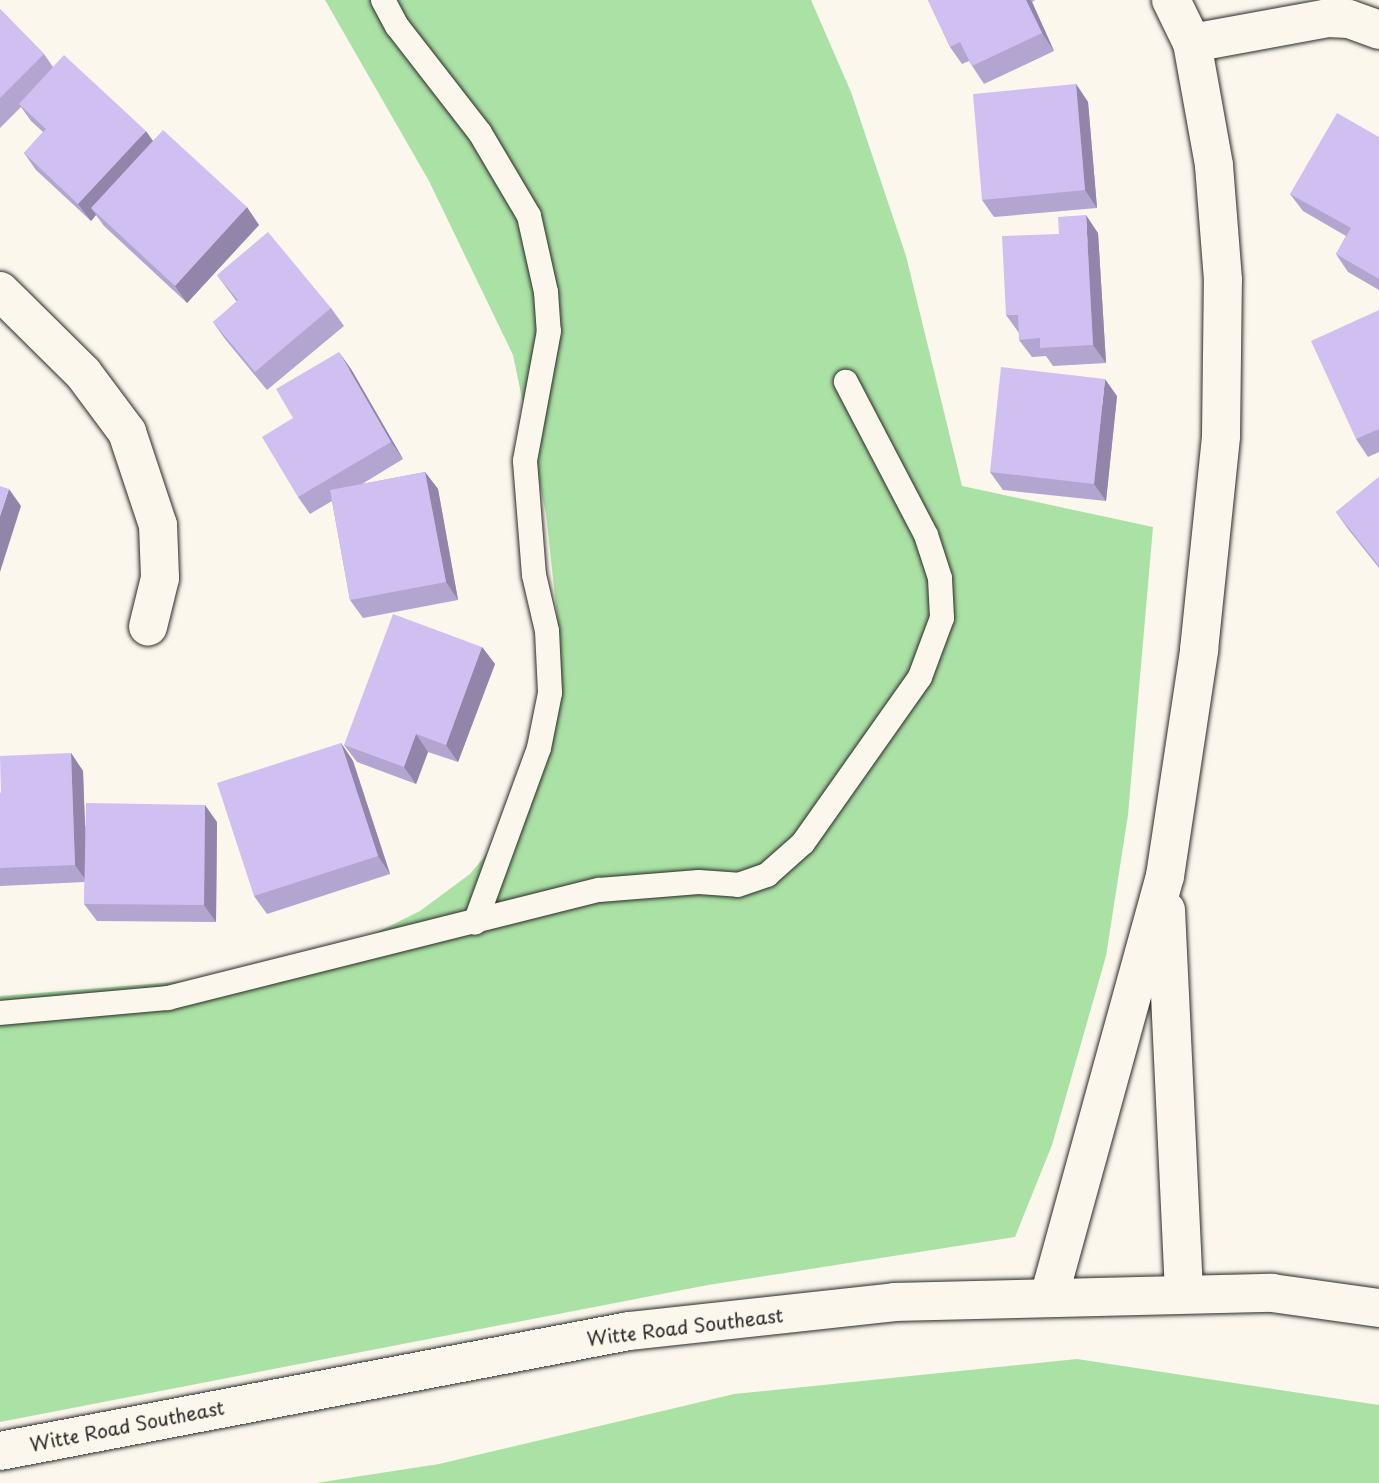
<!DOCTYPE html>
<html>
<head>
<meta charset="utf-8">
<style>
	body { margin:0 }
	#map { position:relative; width:1379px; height:1483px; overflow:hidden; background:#fbf7ec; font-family:"Playpen Sans",sans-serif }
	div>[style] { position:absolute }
	.green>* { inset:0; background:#aae1a4 }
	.roads { filter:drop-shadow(0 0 2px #2b2b2b) drop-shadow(0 0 2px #2b2b2b) }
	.service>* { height:24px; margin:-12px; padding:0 12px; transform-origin:12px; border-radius:12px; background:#fbf7ec }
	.minor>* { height:38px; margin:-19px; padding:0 19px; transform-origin:19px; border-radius:19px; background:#fbf7ec }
	.tertiary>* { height:38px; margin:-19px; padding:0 19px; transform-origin:19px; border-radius:19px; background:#fbf7ec }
	.wall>* { inset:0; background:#b2a5cf }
	.shaded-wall>* { inset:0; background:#9186a9 }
	.building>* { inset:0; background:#cfc0f1 }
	span { translate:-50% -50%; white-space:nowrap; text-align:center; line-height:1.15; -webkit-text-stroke:5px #fbf7ec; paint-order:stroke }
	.street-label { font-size:19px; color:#2b2b2b }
</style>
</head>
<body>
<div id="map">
	<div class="green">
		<i style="clip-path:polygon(325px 0,811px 0,851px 92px,906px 256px,962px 486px,1153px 527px,1128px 815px,1106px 956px,1052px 1145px,1015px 1237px,708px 1285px,0 1422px,0 996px,275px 974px,339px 951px,420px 911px,470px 874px,512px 824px,556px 723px,560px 642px,546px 514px,513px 355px,429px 181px)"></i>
		<i style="clip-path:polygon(1077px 1359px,1379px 1405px,1379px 1483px,316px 1483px,439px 1464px,734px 1394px)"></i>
	</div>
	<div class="roads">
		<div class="service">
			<i style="left:383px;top:0;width:30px;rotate:62deg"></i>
			<i style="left:397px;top:26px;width:135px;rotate:52.2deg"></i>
			<i style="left:480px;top:133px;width:96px;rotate:59.4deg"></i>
			<i style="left:529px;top:216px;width:78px;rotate:77.4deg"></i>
			<i style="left:546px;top:292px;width:39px;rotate:86deg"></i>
			<i style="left:549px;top:331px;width:132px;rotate:100.5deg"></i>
			<i style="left:525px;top:461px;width:114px;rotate:85.5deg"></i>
			<i style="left:534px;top:575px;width:57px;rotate:76.9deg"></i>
			<i style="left:547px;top:631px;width:62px;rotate:87.2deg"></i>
			<i style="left:550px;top:693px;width:56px;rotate:101.3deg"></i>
			<i style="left:539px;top:748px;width:186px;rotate:110.1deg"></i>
			<i style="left:0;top:1013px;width:169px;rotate:-5.1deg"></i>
			<i style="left:168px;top:998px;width:444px;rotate:-14.1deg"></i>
			<i style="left:599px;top:890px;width:100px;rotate:-4.6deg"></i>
			<i style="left:699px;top:882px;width:39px;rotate:4deg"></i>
			<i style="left:738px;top:885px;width:31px;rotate:-19deg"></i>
			<i style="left:767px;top:875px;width:48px;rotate:-41.6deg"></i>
			<i style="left:803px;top:843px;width:203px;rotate:-54.8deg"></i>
			<i style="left:920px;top:677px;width:63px;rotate:-69.6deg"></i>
			<i style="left:942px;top:618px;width:40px;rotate:-92.9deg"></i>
			<i style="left:940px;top:578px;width:45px;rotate:-108deg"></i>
			<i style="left:926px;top:535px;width:173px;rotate:-117.6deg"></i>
		</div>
		<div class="minor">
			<i style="left:1192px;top:43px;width:138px;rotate:-10.4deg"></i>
			<i style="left:1328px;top:18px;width:21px;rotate:3deg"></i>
			<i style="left:1349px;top:19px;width:32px;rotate:20deg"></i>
			<i style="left:0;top:291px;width:117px;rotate:44.7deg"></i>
			<i style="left:83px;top:373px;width:74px;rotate:53.3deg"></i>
			<i style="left:127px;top:432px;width:98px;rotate:71.6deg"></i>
			<i style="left:158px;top:525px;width:53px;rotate:87.8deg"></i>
			<i style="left:160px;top:578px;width:50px;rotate:103.8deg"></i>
			<i style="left:1166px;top:910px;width:384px;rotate:87.3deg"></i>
			<i style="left:1049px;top:1297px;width:437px;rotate:-74.6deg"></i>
			<i style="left:1165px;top:876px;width:229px;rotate:-81.4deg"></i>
			<i style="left:1199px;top:650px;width:215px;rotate:-84.1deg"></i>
			<i style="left:1221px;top:436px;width:156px;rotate:-89.3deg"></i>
			<i style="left:1223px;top:280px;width:115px;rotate:-94.5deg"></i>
			<i style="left:1214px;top:165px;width:124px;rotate:-100.2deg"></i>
			<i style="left:1192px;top:43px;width:48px;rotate:-116deg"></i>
		</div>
		<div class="tertiary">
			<i style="left:0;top:1451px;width:640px;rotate:-10.8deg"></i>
			<i style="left:629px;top:1331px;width:267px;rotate:-6.2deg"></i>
			<i style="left:894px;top:1302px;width:378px;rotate:-1.4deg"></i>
			<i style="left:1272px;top:1293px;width:108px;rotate:8deg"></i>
		</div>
	</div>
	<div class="wall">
		<i style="clip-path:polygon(928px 0,1035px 0,1032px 2px,1054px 51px,984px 84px,969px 61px,962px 64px,950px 47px)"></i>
		<i style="clip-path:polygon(0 9px,44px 54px,53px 67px,153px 141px,259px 225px,187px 303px,104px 226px,96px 215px,91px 221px,36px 170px,24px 153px,43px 132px,31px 121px,21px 107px,0 128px)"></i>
		<i style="clip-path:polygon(1076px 84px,1088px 102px,1097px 208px,994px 217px,982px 200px)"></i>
		<i style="clip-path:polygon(1379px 137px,1379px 290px,1348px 272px,1336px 254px,1346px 236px,1303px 211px,1290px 194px)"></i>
		<i style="clip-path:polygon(1098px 233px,1106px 363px,1053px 366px,1046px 356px,1032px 357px,1019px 340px,1019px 333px,1006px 315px)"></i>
		<i style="clip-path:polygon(217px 275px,331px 308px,344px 326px,267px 390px,225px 339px,213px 322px,237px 302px)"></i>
		<i style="clip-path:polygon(1379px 310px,1379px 452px,1368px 457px,1356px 439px)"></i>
		<i style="clip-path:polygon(351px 369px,403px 459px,362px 484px,425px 472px,438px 489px,458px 600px,363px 618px,350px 600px,332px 501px,310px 514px,298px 497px,293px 418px)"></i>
		<i style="clip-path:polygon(1117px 396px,1106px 501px,1003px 490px,990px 472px)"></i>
		<i style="clip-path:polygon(1379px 477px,1379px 568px,1348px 529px,1336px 512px)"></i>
		<i style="clip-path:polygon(482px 647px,495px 664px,458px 762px,428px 752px,416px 784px,357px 762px,344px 745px)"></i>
		<i style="clip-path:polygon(341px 743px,353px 761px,390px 874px,267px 914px,254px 896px)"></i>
		<i style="clip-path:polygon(71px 753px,83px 771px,85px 826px,217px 822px,216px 922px,97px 921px,84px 904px,85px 882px,0 886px,0 793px)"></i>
	</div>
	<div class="shaded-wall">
		<i style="clip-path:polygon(1026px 0,1030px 0,1032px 2px,1054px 51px,1042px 33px)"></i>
		<i style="clip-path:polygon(1076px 84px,1088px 102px,1097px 208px,1085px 190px)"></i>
		<i style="clip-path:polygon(146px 131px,158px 148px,91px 208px,96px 215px,91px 221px,78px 204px)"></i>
		<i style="clip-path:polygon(247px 207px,259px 225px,187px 303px,175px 286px)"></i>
		<i style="clip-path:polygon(1086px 215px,1098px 233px,1106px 363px,1093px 345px)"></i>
		<i style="clip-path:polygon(339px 352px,351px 369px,403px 459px,391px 442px)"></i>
		<i style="clip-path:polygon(1105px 379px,1117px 396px,1106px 501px,1094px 484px)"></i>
		<i style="clip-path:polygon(425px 472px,438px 489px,458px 600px,446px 582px)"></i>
		<i style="clip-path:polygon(9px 489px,21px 506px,0 572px,0 516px)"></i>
		<i style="clip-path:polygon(482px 647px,495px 664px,458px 762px,446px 745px)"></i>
		<i style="clip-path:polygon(416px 734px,428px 752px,416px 784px,404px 767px)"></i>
		<i style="clip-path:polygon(341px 743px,353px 761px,390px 874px,378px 856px)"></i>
		<i style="clip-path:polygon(71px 753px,83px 771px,87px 882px,75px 865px)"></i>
		<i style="clip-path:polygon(205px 805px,217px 822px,216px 922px,204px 905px)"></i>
	</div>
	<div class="building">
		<i style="clip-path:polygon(928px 0,1026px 0,1042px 33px,972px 66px,960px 42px,950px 47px)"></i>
		<i style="clip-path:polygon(0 9px,44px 54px,0 98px)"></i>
		<i style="clip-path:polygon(64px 55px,146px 131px,78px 204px,24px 153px,46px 129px,19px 104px)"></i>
		<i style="clip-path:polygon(1076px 84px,1085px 190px,982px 200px,973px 94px)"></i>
		<i style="clip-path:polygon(1337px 113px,1379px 137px,1379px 279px,1336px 254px,1351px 228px,1290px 194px)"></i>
		<i style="clip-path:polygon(163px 130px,247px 207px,175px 286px,91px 208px)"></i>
		<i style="clip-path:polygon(1086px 215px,1093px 345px,1040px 348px,1040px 338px,1019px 340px,1018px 315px,1006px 315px,1002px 236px,1059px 234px,1058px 217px)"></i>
		<i style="clip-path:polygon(268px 232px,331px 308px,255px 372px,213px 322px,238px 300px,217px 275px)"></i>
		<i style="clip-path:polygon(1379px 310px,1379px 429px,1356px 439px,1311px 341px)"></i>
		<i style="clip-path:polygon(339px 352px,391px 442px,298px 497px,262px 437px,293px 418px,276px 389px)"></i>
		<i style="clip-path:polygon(1001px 367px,1105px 379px,1094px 484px,990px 472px)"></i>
		<i style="clip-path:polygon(425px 472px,446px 582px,350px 600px,330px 490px)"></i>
		<i style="clip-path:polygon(1379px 477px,1379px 566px,1336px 512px)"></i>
		<i style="clip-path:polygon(0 486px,9px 489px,0 516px)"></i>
		<i style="clip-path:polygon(393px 614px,482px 647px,446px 745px,416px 734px,404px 767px,344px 745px)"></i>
		<i style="clip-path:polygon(341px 743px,378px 856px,254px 896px,217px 783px)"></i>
		<i style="clip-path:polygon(71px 753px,75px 865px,0 868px,0 793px,1px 793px,0 756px)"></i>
		<i style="clip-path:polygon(86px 803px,205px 805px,204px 905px,84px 904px)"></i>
	</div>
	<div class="street-label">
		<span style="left:685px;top:1327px;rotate:-7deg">Witte Road Southeast</span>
		<span style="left:127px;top:1426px;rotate:-11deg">Witte Road Southeast</span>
	</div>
</div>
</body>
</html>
